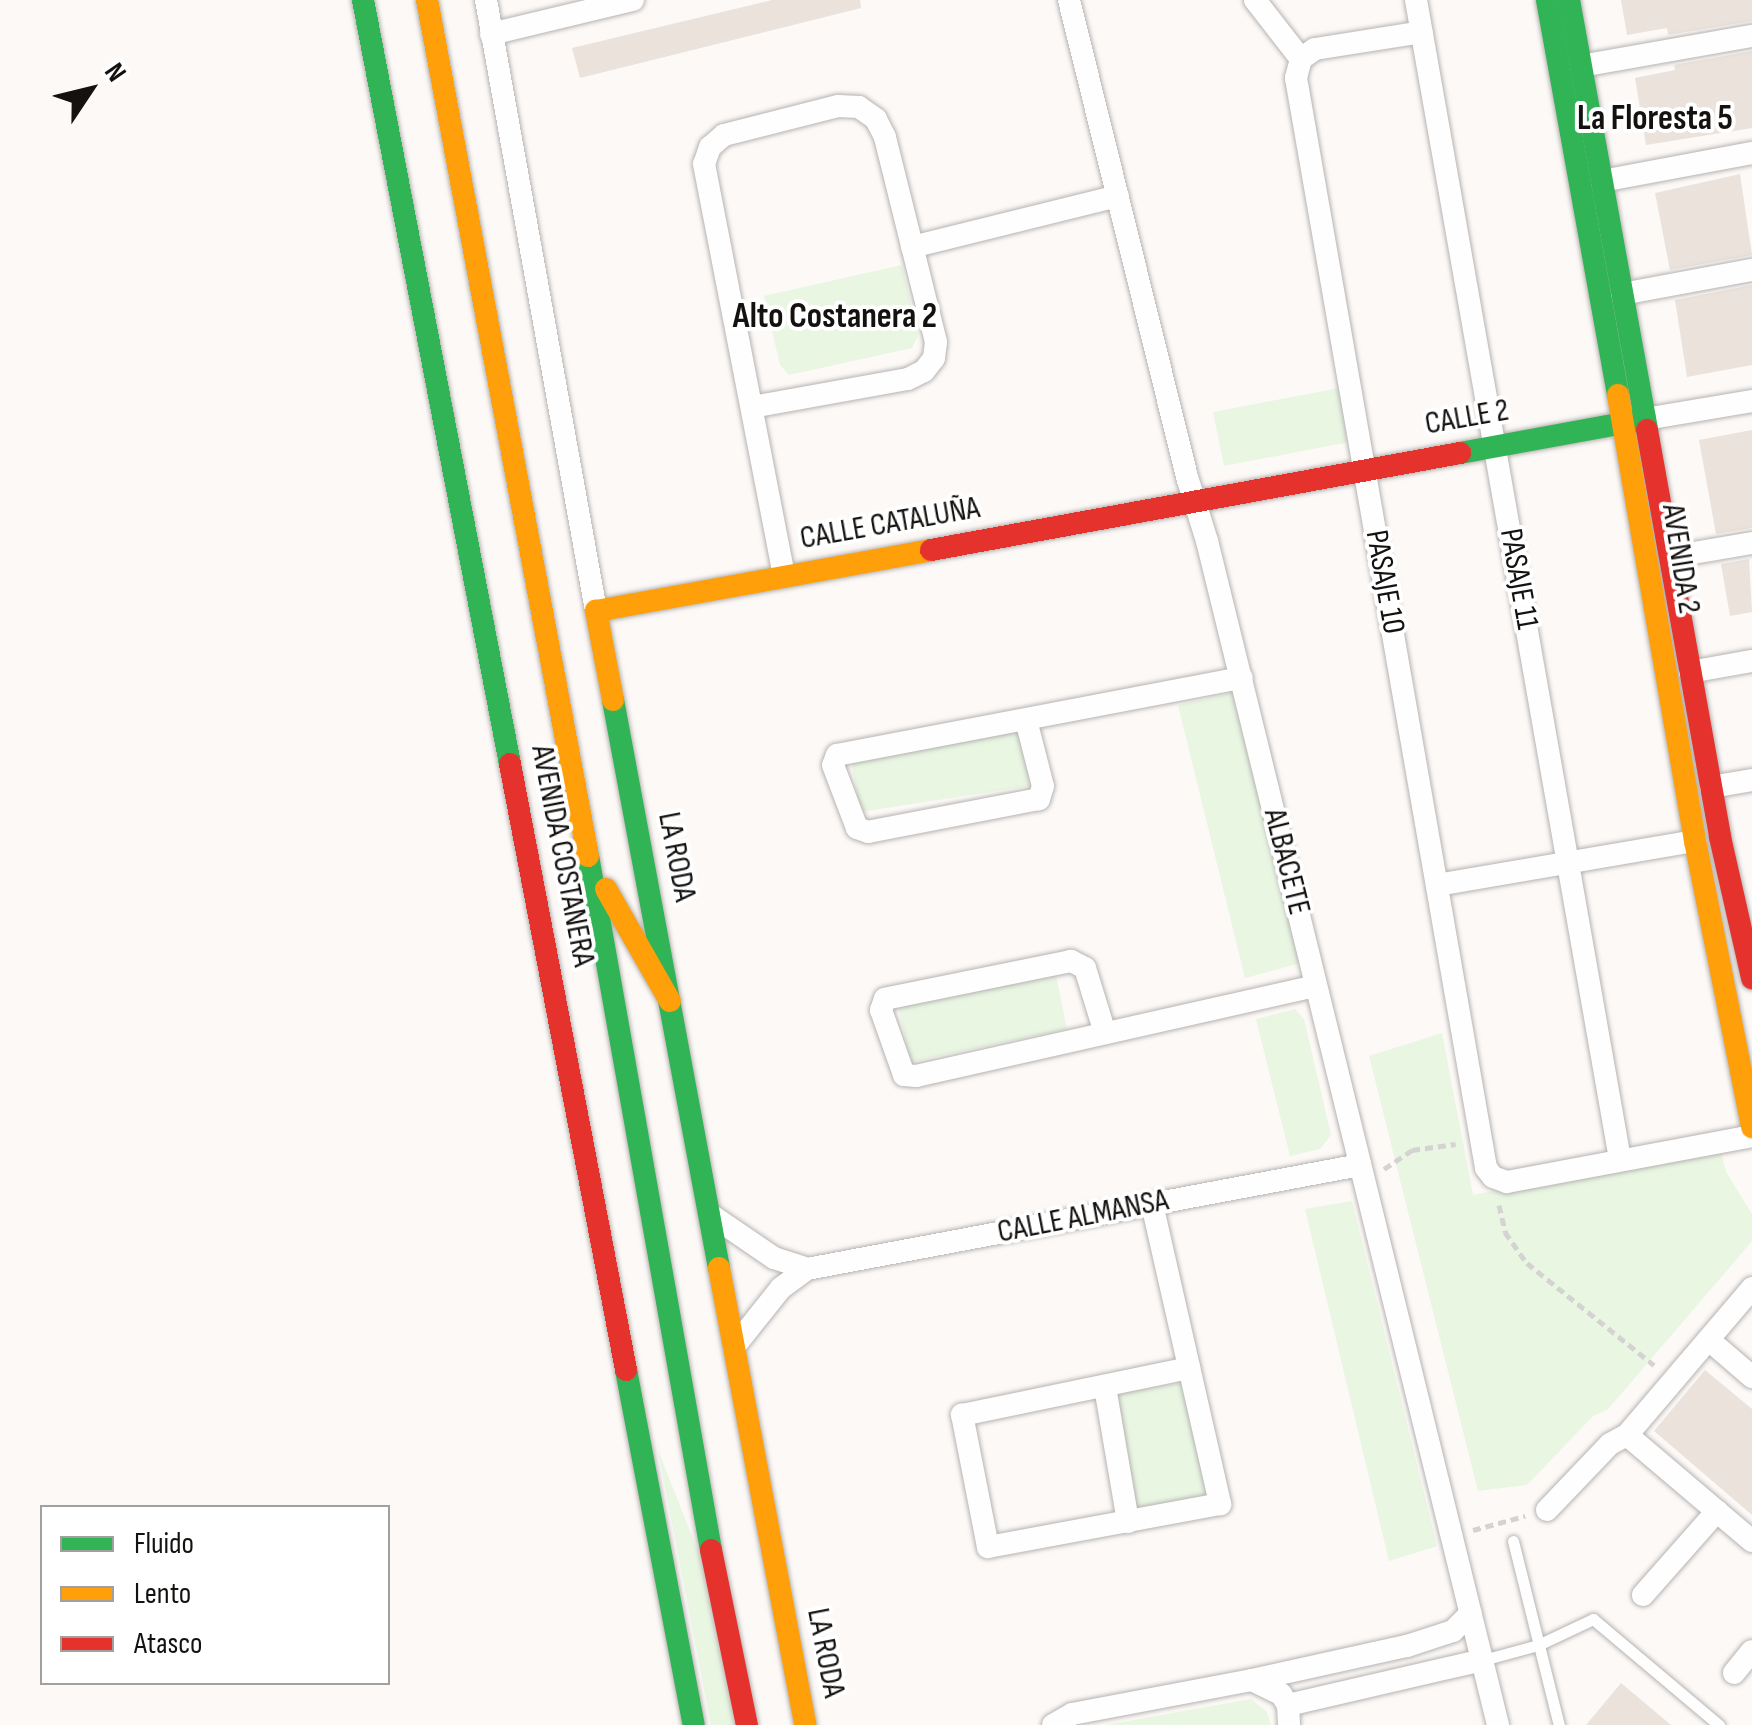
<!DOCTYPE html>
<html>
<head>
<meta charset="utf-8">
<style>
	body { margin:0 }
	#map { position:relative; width:1752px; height:1725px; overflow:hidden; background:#fcf9f7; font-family:"Sofia Sans Condensed",sans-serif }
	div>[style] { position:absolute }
	.green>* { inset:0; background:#e8f6e2 }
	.building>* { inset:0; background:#eae2db }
	.path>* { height:5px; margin-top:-2.5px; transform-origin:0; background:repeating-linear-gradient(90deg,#d4d3d2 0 8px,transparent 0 13px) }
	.roads { filter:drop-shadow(0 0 2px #b6b3b1) drop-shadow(0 0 2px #b6b3b1) }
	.lane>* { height:11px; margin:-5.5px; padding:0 5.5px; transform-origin:5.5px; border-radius:5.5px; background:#fffefe }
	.street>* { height:22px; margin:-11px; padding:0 11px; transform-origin:11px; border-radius:11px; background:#fffefe }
	.fast>* { height:22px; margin:-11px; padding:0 11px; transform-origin:11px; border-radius:11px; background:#30b455 }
	.slow>* { height:22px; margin:-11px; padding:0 11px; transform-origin:11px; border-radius:11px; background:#ff9f0a }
	.jam>* { height:22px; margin:-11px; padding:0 11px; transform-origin:11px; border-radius:11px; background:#e5322d }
	span { translate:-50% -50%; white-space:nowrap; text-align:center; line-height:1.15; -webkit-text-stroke:8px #fff; paint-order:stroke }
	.street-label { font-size:32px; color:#141210 }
	.neighbourhood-label { font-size:35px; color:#141210; font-weight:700 }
	.legend { position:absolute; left:40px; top:1505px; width:350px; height:180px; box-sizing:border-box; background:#fff; border:2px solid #a1a09f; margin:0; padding:12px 18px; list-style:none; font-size:30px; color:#141210 }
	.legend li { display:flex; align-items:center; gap:20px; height:50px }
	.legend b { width:50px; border:2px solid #a1a09f }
	.north { position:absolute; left:40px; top:40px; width:100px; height:100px; -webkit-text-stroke:8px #fff; paint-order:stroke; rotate:55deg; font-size:28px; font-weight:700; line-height:40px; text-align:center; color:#141210 }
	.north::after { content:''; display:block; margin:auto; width:35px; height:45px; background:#141210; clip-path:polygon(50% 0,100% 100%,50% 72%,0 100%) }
</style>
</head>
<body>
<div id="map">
	<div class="green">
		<i style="clip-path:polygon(902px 265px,918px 336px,912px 348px,789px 375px,780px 365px,764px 296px)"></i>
		<i style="clip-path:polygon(1339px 388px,1349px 442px,1224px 466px,1213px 412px)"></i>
		<i style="clip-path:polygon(1237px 692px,1304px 962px,1245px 978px,1178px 705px)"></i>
		<i style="clip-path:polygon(1020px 731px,1030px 786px,860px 812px,851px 760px)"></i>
		<i style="clip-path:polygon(1055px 970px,1067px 1029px,910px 1062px,898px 1004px)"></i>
		<i style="clip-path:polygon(1295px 1009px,1304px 1019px,1331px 1135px,1320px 1149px,1290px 1156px,1256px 1019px)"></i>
		<i style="clip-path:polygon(1442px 1033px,1473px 1195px,1591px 1172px,1716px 1131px,1726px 1172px,1752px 1214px,1752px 1241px,1608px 1409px,1593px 1416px,1527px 1485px,1478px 1491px,1369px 1056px)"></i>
		<i style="clip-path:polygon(1352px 1201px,1437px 1546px,1389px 1561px,1305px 1209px)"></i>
		<i style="clip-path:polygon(1184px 1383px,1208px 1496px,1125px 1513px,1107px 1394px)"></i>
		<i style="clip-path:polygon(658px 1450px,699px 1554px,734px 1725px,711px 1725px)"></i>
		<i style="clip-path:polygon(1251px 1699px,1267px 1712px,1271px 1725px,1106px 1725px)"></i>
	</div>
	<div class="building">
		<i style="clip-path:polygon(772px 0,860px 0,861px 8px,580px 78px,572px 48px)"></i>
		<i style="clip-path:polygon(1621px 0,1752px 0,1752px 21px,1668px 35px,1667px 28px,1627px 35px)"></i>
		<i style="clip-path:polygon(1752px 51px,1752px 128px,1646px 145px,1635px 78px,1675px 70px,1674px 65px)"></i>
		<i style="clip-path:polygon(1740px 174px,1752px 255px,1670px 270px,1655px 193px)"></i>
		<i style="clip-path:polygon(1752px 285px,1752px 365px,1687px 377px,1675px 300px)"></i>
		<i style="clip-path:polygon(1752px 430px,1752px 528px,1716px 534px,1699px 440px)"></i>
		<i style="clip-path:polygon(1749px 559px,1752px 612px,1730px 616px,1721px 564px)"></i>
		<i style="clip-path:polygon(1705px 1370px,1752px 1409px,1752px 1515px,1654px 1431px)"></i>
		<i style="clip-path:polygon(1621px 1683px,1671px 1725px,1586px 1725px)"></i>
	</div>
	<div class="path">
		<i style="left:1384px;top:1169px;width:34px;rotate:-34deg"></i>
		<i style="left:1412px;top:1150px;width:44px;rotate:-7.8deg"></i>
		<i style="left:1499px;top:1205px;width:28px;rotate:77deg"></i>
		<i style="left:1505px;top:1232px;width:38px;rotate:55deg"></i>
		<i style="left:1527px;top:1263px;width:163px;rotate:38.8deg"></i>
		<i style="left:1473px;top:1530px;width:54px;rotate:-15.1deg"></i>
	</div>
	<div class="roads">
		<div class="lane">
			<i style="left:1513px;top:1541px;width:190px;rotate:76deg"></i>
			<i style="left:1483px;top:1660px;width:57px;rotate:-15.3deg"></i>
			<i style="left:1538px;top:1645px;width:61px;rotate:-25.3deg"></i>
			<i style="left:1593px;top:1619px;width:165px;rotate:40.1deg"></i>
		</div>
		<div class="street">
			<i style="left:486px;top:0;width:621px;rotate:79.79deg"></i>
			<i style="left:1069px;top:0;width:495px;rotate:76.1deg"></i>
			<i style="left:1188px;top:480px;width:64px;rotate:72.7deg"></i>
			<i style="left:1207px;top:541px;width:1219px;rotate:76.19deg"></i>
			<i style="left:1255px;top:0;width:75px;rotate:52.1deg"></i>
			<i style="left:1416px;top:0;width:1177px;rotate:80.02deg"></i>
			<i style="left:491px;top:34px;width:146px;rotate:-13.5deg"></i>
			<i style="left:1301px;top:59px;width:20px;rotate:105deg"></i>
			<i style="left:1296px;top:78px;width:1106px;rotate:80.11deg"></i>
			<i style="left:1486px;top:1168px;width:11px;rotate:52deg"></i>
			<i style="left:1493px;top:1177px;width:15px;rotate:20deg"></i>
			<i style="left:1507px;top:1182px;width:249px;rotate:-10.6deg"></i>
			<i style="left:1301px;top:59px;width:17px;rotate:-36deg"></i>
			<i style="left:1315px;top:49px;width:108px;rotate:-9deg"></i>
			<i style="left:1581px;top:66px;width:174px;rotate:-10deg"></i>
			<i style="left:1602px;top:181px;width:153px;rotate:-10.6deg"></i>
			<i style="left:912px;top:247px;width:212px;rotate:-13.9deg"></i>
			<i style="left:1622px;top:294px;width:132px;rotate:-10.5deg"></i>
			<i style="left:752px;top:407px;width:158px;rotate:-10.2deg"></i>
			<i style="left:908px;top:379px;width:18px;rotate:-27deg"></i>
			<i style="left:924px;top:371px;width:16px;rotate:-52deg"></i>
			<i style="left:934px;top:358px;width:16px;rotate:-83deg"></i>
			<i style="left:936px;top:342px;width:211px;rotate:-104deg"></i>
			<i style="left:885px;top:137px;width:20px;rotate:-117deg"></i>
			<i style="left:876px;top:119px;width:21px;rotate:-145deg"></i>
			<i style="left:859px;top:107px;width:21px;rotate:-177deg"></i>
			<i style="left:838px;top:106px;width:118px;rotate:165.7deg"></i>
			<i style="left:724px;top:135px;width:18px;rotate:139deg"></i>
			<i style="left:710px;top:147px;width:18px;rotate:109deg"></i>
			<i style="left:704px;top:164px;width:420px;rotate:79deg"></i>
			<i style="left:1645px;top:419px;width:109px;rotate:-9.5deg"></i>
			<i style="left:1670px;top:557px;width:83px;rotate:-9.7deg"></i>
			<i style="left:1690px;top:672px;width:63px;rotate:-10.1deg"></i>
			<i style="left:1026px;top:720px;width:68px;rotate:75.6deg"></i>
			<i style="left:1043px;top:786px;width:14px;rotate:107deg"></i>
			<i style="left:1039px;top:799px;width:174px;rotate:169.1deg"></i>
			<i style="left:868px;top:832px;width:12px;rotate:-160deg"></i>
			<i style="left:857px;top:828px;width:67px;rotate:-110.9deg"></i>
			<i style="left:833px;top:765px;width:11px;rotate:-68deg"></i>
			<i style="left:837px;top:755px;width:412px;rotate:-10.8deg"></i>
			<i style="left:1711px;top:787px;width:42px;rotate:-9.7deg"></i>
			<i style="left:1437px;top:885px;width:262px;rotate:-9.7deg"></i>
			<i style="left:1105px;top:1033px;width:68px;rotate:-107.1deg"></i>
			<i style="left:1085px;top:968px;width:16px;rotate:-153deg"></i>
			<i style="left:1071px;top:961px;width:190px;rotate:168.5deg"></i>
			<i style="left:885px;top:999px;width:12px;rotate:110deg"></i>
			<i style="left:881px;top:1010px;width:69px;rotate:70.5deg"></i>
			<i style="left:904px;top:1075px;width:12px;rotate:5deg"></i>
			<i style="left:916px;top:1076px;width:410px;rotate:-12.7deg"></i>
			<i style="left:1152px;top:1204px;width:308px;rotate:77.2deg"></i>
			<i style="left:1220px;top:1504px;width:236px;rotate:169.5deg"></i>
			<i style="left:988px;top:1547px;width:135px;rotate:-101.1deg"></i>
			<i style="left:962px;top:1415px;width:232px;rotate:-11.7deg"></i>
			<i style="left:711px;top:1215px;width:76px;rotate:34.3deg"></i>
			<i style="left:774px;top:1258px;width:35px;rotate:18deg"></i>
			<i style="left:1709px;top:1340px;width:57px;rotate:40.7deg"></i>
			<i style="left:734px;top:1347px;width:75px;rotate:-51.5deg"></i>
			<i style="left:781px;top:1288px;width:32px;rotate:-36deg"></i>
			<i style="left:807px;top:1269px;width:563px;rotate:-10.65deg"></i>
			<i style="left:1105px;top:1387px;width:137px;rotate:80.3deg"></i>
			<i style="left:1627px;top:1435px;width:164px;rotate:40.3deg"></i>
			<i style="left:1547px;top:1510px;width:91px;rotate:-46.3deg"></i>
			<i style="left:1610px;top:1444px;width:19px;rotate:-28deg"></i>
			<i style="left:1627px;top:1435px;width:193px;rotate:-49.6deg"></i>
			<i style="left:1643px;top:1595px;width:112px;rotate:-48.6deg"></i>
			<i style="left:1734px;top:1673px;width:28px;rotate:-51deg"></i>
			<i style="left:1252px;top:1680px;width:159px;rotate:-12.4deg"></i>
			<i style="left:1407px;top:1646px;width:48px;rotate:-18.1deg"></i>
			<i style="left:1453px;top:1631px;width:25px;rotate:-45deg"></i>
			<i style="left:1288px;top:1705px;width:200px;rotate:-13deg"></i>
			<i style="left:1053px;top:1725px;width:22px;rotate:-30deg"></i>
			<i style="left:1072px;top:1714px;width:183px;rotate:-10.7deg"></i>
			<i style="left:1252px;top:1680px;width:32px;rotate:26deg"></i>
			<i style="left:1281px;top:1694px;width:13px;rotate:58deg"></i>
			<i style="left:1288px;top:1705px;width:20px;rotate:87deg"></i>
		</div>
		<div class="fast">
			<i style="left:363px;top:0;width:778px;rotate:79.11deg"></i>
			<i style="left:1547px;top:0;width:401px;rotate:79.8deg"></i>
			<i style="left:1569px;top:0;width:437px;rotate:79.7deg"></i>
			<i style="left:1460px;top:453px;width:188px;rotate:-10.4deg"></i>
			<i style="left:613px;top:700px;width:578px;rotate:79.43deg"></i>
			<i style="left:588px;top:856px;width:705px;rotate:79.95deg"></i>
			<i style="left:626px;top:1370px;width:361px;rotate:79.2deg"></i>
		</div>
		<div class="slow">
			<i style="left:427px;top:0;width:871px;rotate:79.35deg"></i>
			<i style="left:1618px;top:395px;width:453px;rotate:80.2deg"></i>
			<i style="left:1695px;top:841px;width:292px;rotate:78.7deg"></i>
			<i style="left:613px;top:700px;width:91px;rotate:-100.8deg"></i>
			<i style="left:596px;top:611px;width:341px;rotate:-10.3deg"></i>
			<i style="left:606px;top:889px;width:129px;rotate:60.3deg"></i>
			<i style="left:719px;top:1268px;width:465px;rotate:79.3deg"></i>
		</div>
		<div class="jam">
			<i style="left:1647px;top:430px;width:413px;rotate:79.8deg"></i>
			<i style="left:1720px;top:837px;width:145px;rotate:77.2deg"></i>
			<i style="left:931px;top:550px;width:538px;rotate:-10.39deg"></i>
			<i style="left:510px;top:764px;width:617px;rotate:79.16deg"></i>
			<i style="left:711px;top:1550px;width:179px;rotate:78.4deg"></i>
		</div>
	</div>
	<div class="street-label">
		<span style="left:1467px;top:418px;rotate:-10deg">CALLE 2</span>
		<span style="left:890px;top:524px;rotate:-10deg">CALLE CATALUÑA</span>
		<span style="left:1680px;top:559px;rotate:81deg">AVENIDA 2</span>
		<span style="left:1518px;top:579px;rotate:80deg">PASAJE 11</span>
		<span style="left:1384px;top:582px;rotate:80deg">PASAJE 10</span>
		<span style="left:562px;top:856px;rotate:79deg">AVENIDA COSTANERA</span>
		<span style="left:676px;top:857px;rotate:79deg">LA RODA</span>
		<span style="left:1286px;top:862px;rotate:76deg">ALBACETE</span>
		<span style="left:1083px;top:1217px;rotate:-11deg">CALLE ALMANSA</span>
		<span style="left:825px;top:1653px;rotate:79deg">LA RODA</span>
	</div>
	<div class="neighbourhood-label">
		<span style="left:1655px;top:119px">La Floresta 5</span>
		<span style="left:835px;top:317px">Alto Costanera 2</span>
	</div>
	<ul class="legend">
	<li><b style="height:12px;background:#30b455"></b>Fluido</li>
	<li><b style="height:12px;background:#ff9f0a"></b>Lento</li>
	<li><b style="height:12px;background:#e5322d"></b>Atasco</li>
	</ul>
	<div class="north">N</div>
</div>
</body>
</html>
